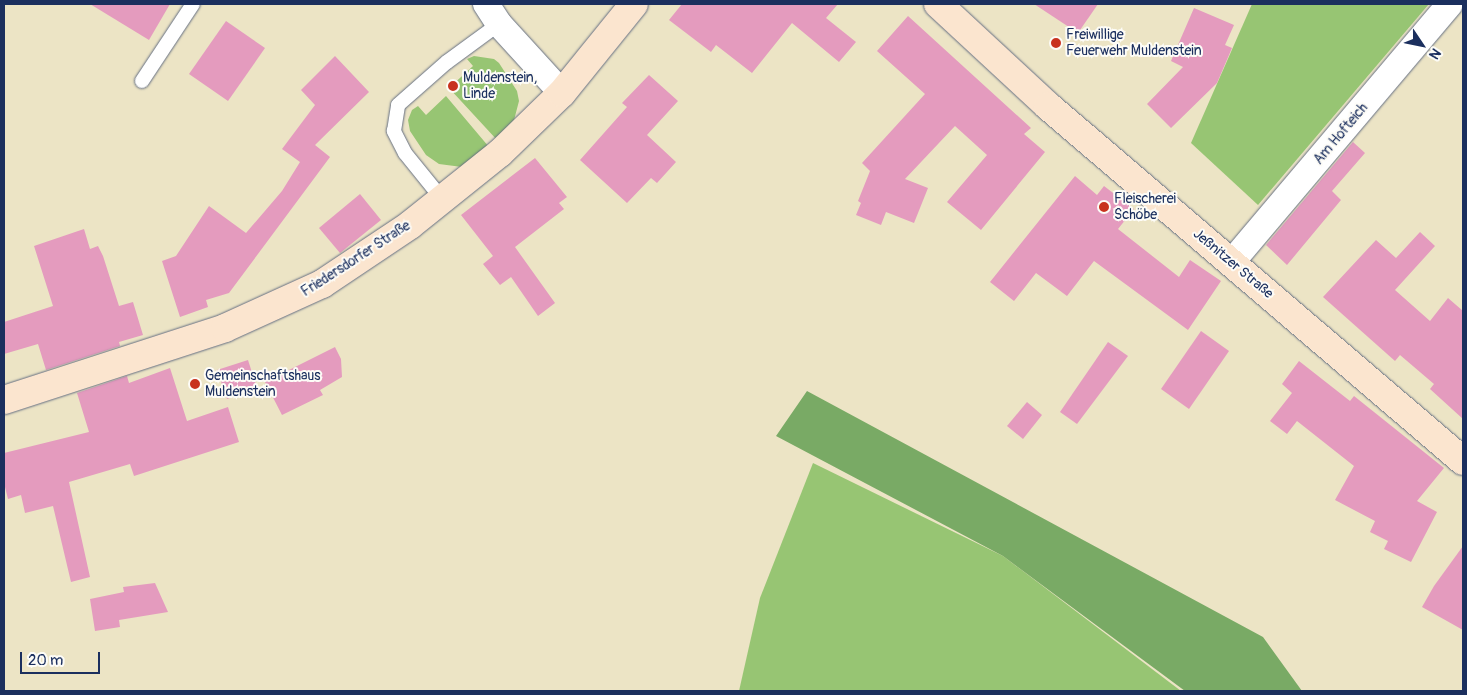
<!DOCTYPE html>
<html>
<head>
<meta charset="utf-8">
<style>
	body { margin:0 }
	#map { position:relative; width:1467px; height:695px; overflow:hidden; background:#ece4c5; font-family:Pangolin,sans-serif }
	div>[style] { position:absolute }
	.green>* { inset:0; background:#97c573 }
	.forest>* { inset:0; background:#79aa65 }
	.building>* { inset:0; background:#e49bbe }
	.roads { filter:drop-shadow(0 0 1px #646e82) drop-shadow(0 0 1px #646e82) }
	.lane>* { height:14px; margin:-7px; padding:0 7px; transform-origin:7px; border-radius:7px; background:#fff }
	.street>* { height:26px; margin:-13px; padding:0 13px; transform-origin:13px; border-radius:13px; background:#fff }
	.secondary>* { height:28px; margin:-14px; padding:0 14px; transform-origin:14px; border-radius:14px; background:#fbe5cf }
	.dots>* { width:14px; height:14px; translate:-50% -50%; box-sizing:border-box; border:2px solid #fdfcf7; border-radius:50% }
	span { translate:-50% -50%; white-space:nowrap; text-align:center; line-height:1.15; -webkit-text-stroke:4px #fdfcf7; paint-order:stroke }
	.poi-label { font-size:14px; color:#1b2f5e }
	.left { translate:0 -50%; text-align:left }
	.street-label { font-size:14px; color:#1b2f5e }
	.frame { position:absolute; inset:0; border:5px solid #1b2f5e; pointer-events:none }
	.north { position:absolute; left:1397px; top:20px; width:50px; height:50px; -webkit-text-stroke:4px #fdfcf7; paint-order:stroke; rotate:124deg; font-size:14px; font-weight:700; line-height:20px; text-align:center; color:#1b2f5e }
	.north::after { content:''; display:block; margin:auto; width:18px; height:22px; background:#1b2f5e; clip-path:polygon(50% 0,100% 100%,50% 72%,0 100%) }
	.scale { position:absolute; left:20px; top:652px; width:80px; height:22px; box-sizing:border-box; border:2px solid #1b2f5e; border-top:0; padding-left:6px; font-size:15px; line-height:18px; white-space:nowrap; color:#1b2f5e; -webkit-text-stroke:4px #fdfcf7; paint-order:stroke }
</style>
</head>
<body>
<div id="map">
	<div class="green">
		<i style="clip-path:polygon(1252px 4px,1429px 4px,1258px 205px,1191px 143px)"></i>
		<i style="clip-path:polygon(474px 56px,494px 59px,499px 63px,517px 91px,519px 101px,513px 124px,497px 140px,449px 88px,473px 66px,467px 59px)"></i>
		<i style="clip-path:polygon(446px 96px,489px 147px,462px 167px,439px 164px,426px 155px,410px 131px,408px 120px,412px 110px,418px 106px,426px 115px)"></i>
		<i style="clip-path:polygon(813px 463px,1003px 556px,1181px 691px,739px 691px,760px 598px)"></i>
	</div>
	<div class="forest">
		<i style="clip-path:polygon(807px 391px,1263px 637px,1302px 691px,1185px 691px,1003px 556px,776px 436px)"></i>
	</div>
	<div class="building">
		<i style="clip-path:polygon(90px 4px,170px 4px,149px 40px)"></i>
		<i style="clip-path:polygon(682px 4px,838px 4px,826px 18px,856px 42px,839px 62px,792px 23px,752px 73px,716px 45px,711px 52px,669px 20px)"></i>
		<i style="clip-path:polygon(1034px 4px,1098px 4px,1078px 33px)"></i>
		<i style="clip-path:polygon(1194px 8px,1234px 25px,1225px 45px,1232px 48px,1217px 83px,1171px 128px,1147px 104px,1183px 67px,1171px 61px)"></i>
		<i style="clip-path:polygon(908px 16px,1031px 128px,1024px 134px,1045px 152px,981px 230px,947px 202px,987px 155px,955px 126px,905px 179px,928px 188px,914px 223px,886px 212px,881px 225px,856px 215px,861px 203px,858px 201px,870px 171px,862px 163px,925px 94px,877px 51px)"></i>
		<i style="clip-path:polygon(226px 21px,265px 48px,228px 101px,189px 74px)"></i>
		<i style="clip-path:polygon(335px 56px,369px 92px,315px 145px,330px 157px,229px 293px,206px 300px,208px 307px,180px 317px,162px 261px,176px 256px,209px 206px,246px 233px,282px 191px,300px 162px,282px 149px,315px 105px,301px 90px)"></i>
		<i style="clip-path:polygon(649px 75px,678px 101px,647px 135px,676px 162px,657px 183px,651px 178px,627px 203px,580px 160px,627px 107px,622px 103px)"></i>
		<i style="clip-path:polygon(1353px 142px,1365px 153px,1332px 191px,1341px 200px,1287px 265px,1266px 245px)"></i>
		<i style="clip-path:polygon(535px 158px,567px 197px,559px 203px,564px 209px,515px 247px,555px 303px,538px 316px,511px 277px,500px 285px,483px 264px,493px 256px,461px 215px)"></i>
		<i style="clip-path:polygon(1075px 176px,1097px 195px,1104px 186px,1134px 209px,1118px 229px,1179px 277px,1190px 260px,1221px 281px,1188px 330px,1094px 261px,1067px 296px,1036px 273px,1014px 301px,990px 282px)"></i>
		<i style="clip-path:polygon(360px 194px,381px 220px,340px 253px,319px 228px)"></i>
		<i style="clip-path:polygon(84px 229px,90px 249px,98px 246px,103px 256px,119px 306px,133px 302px,143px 335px,119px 342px,120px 346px,46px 370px,38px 344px,4px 354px,4px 322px,53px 306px,34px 246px)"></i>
		<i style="clip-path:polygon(1420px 232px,1435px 246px,1395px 290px,1430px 321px,1448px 298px,1463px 311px,1463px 419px,1430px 389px,1434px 384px,1400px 355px,1395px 361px,1323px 297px,1376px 240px,1396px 258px)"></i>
		<i style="clip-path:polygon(1201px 331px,1229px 351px,1189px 409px,1161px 389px)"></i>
		<i style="clip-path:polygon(1108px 342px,1128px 356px,1077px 424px,1060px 412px)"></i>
		<i style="clip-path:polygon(335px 347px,341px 359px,342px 377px,320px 390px,323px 395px,282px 415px,265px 382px)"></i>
		<i style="clip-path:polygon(248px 360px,257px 388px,227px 399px,217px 370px)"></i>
		<i style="clip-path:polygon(1299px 361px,1350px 401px,1354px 396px,1444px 468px,1417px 501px,1437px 512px,1411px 562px,1384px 549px,1388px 541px,1370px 532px,1375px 521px,1335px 500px,1354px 466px,1297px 421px,1287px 434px,1270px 421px,1292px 393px,1282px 384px)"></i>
		<i style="clip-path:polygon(170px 368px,187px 421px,228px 407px,239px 442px,134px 476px,130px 464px,69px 482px,90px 577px,71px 582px,53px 506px,25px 513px,21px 495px,8px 499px,4px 483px,4px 453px,89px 432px,77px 393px,127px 376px,129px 383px)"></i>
		<i style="clip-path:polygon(1027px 402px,1042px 415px,1023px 439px,1007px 426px)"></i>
		<i style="clip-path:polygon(1463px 546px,1463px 630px,1422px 607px,1434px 586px)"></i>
		<i style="clip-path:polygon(155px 583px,168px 612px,119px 620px,120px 627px,95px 631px,90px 599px,124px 592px,123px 587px)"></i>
	</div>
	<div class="roads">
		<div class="lane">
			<i style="left:142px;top:81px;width:92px;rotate:-56.5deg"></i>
			<i style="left:443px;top:200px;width:60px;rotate:-129deg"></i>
			<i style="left:405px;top:153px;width:25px;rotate:-117deg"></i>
			<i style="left:394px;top:131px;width:26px;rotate:-81deg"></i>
			<i style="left:398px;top:105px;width:65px;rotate:-41.3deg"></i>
			<i style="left:447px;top:62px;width:64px;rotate:-36.2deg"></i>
		</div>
		<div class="street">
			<i style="left:486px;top:4px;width:24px;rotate:57deg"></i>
			<i style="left:499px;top:24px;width:93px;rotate:47.6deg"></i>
			<i style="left:1231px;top:263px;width:339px;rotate:-49.8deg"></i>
		</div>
		<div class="secondary">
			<i style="left:938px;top:4px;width:150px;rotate:42.8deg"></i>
			<i style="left:1048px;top:106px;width:546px;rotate:40.54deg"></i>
			<i style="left:4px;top:400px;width:232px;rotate:-18deg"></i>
			<i style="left:225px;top:328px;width:107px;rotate:-24.4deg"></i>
			<i style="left:322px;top:284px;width:106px;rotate:-33.8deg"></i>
			<i style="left:410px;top:225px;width:115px;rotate:-38.7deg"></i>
			<i style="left:500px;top:153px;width:86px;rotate:-44.1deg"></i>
			<i style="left:562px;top:93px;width:114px;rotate:-51deg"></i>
		</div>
	</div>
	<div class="dots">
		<i style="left:1056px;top:43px;background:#c8321e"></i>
		<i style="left:453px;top:86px;background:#c8321e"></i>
		<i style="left:1104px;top:207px;background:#c8321e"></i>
		<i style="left:195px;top:384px;background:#c8321e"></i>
	</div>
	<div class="poi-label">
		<span class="left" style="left:1066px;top:43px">Freiwillige<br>Feuerwehr Muldenstein</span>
		<span class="left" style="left:463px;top:86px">Muldenstein,<br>Linde</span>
		<span class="left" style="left:1114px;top:207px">Fleischerei<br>Schöbe</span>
		<span class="left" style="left:205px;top:384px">Gemeinschaftshaus<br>Muldenstein</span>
	</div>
	<div class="street-label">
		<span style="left:1341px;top:134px;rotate:-50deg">Am Hofteich</span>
		<span style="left:356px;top:259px;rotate:-33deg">Friedersdorfer Straße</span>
		<span style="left:1233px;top:264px;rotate:40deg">Jeßnitzer Straße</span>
	</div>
	<div class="frame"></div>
	<div class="north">N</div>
	<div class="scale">20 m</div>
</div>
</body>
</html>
